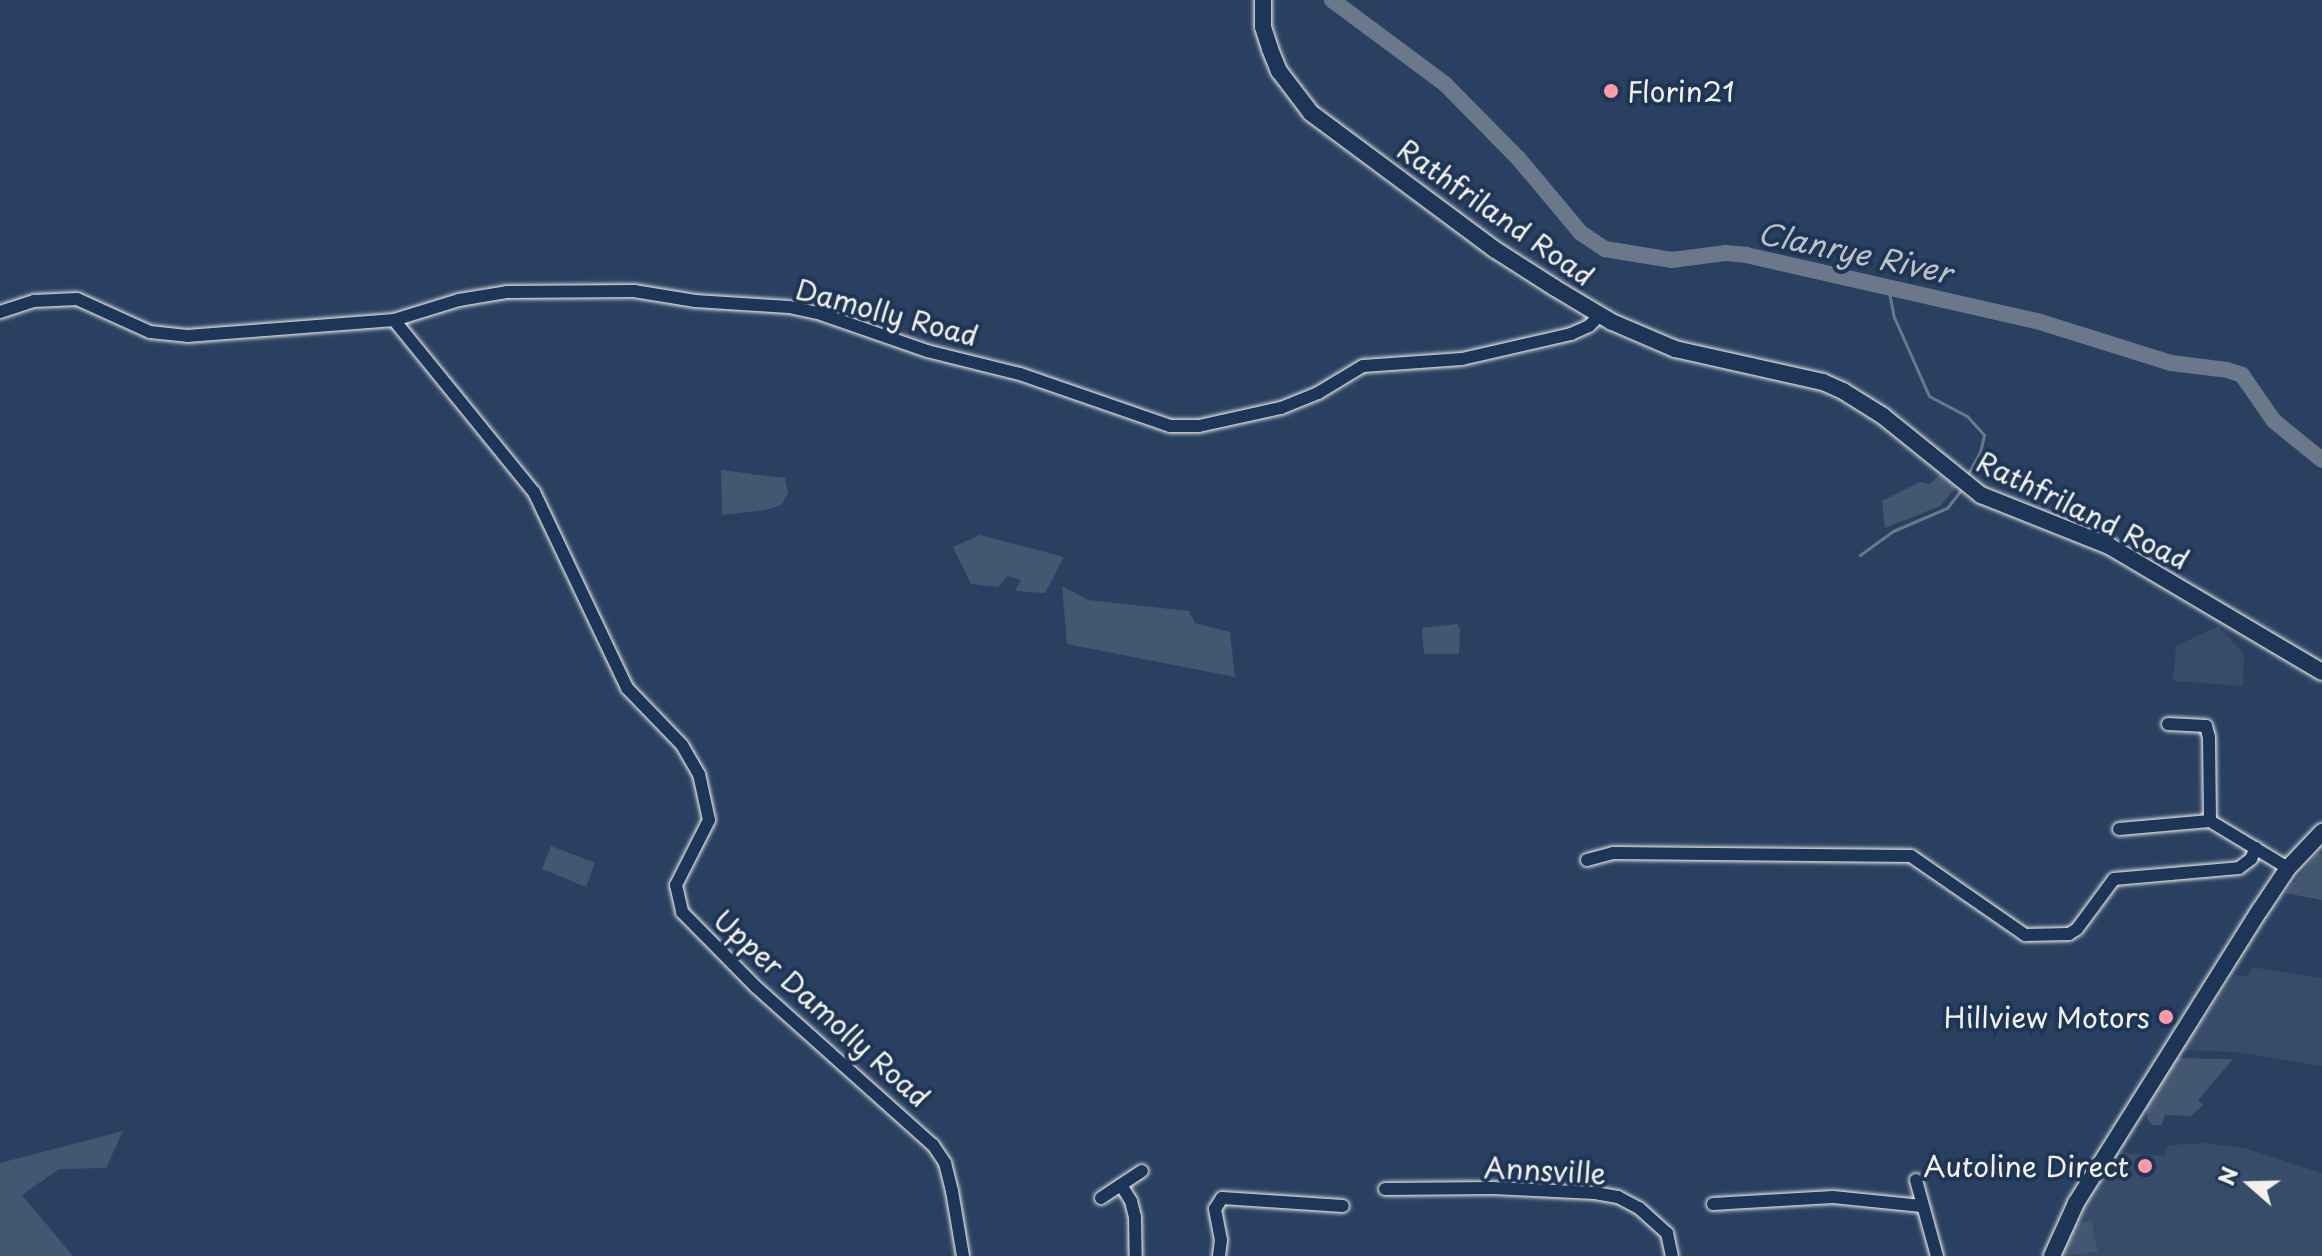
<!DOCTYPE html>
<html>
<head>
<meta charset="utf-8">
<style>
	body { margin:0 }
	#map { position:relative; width:2322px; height:1256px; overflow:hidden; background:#2a4060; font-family:"Playpen Sans",sans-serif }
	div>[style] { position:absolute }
	.built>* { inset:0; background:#374c69 }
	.green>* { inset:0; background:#445771 }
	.stream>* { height:3px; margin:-1.5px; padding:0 1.5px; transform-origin:1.5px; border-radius:1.5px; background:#6a788a }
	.river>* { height:16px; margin:-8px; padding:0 8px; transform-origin:8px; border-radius:8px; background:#6a788a }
	.roads { filter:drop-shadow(0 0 2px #f4f1e8) drop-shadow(0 0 2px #f4f1e8) }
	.minor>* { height:12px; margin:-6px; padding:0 6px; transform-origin:6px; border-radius:6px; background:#1d3557 }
	.major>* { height:16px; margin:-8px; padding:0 8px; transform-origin:8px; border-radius:8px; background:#1d3557 }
	.dots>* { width:22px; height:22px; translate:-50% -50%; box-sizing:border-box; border:4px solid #1d3557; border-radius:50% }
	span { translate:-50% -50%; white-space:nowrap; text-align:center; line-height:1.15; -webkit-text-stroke:8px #1d3557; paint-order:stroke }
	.poi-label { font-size:28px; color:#f4f1e8 }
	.left { translate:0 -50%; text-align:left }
	.right { translate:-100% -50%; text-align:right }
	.street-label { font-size:28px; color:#f4f1e8 }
	.water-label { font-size:30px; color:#bdc1c2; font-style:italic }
	.north { position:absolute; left:2210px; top:1144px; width:80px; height:80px; -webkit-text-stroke:6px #1d3557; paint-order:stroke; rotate:290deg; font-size:22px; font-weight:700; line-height:32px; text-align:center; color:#f4f1e8 }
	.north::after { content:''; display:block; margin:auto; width:28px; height:36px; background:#f4f1e8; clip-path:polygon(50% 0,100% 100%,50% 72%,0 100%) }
</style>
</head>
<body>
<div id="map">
	<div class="built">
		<i style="clip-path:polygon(2218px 626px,2244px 654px,2243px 686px,2173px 681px,2176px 646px)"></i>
		<i style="clip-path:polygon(2251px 967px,2322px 978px,2322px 1066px,2236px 1052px,2180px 1050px,2235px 975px,2248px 976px)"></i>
		<i style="clip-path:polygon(2205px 1143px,2244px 1148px,2322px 1173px,2322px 1256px,2062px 1256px,2103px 1151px,2164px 1156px,2169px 1145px)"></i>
	</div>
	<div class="green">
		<i style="clip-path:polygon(721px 470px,785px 478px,788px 493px,781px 505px,766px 510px,722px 515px)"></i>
		<i style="clip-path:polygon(1940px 474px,1956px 487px,1940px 506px,1885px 528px,1882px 501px,1920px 482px,1930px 484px)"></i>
		<i style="clip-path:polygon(980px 535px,1064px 557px,1045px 593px,1015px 591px,1021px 580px,1008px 576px,998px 587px,971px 584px,953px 547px)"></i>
		<i style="clip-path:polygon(1062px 586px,1088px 600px,1189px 611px,1195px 623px,1230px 632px,1235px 677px,1067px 644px)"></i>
		<i style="clip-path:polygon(1457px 624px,1460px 629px,1459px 654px,1424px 654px,1422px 628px)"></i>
		<i style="clip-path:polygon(551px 846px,595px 863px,586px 887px,542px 869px)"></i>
		<i style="clip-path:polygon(2318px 853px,2322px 854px,2322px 900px,2285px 893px)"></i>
		<i style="clip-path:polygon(2176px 1058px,2233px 1059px,2198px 1100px,2203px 1105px,2191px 1116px,2165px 1115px,2161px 1126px,2152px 1125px,2147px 1119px,2147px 1107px)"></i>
		<i style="clip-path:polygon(123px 1131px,106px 1168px,59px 1169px,22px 1195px,73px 1256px,0 1256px,0 1163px)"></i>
		<i style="clip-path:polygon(2091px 1221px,2098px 1252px,2058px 1256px,2071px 1225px)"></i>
	</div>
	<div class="stream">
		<i style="left:1888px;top:287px;width:31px;rotate:79deg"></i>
		<i style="left:1894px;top:317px;width:86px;rotate:66.1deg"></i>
		<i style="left:1929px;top:396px;width:43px;rotate:27.8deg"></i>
		<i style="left:1967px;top:416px;width:25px;rotate:48deg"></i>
		<i style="left:1984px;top:435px;width:17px;rotate:103deg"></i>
		<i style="left:1980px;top:452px;width:26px;rotate:119deg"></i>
		<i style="left:1860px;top:555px;width:41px;rotate:-36deg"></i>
		<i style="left:1893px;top:531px;width:59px;rotate:-23.1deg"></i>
		<i style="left:1947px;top:508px;width:23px;rotate:-52deg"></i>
	</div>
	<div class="river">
		<i style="left:1332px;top:0;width:141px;rotate:36.6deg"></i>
		<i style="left:1445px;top:84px;width:104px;rotate:45.4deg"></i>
		<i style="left:1518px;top:158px;width:98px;rotate:50deg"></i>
		<i style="left:1581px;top:233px;width:29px;rotate:34deg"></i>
		<i style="left:1605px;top:249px;width:68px;rotate:9.3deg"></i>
		<i style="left:1672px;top:260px;width:53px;rotate:-7.5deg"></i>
		<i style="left:1725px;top:253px;width:21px;rotate:5deg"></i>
		<i style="left:1746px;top:255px;width:298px;rotate:12.8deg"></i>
		<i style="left:2037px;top:321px;width:140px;rotate:17.4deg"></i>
		<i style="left:2171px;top:363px;width:56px;rotate:7.1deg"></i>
		<i style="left:2227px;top:370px;width:16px;rotate:18deg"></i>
		<i style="left:2242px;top:375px;width:56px;rotate:55.2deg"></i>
		<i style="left:2274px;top:421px;width:62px;rotate:39.1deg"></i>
	</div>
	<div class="roads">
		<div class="minor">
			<i style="left:0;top:312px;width:36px;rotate:-18deg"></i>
			<i style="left:34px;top:301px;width:43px;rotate:-2.7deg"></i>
			<i style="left:77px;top:299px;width:80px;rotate:24.3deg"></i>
			<i style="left:150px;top:332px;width:37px;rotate:6deg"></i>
			<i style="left:187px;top:336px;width:208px;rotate:-4.4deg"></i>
			<i style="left:394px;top:320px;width:68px;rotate:-17.1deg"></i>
			<i style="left:459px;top:300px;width:49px;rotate:-9.5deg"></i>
			<i style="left:507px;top:292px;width:127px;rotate:-0.5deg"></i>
			<i style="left:634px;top:291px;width:62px;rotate:9.3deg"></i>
			<i style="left:695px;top:301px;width:94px;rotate:3.7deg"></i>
			<i style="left:789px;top:307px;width:33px;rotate:12deg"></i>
			<i style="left:821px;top:314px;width:112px;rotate:19.2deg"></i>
			<i style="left:927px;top:351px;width:96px;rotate:13.9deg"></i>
			<i style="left:1020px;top:374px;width:159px;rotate:19.1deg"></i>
			<i style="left:1170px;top:426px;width:29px"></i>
			<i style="left:1199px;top:426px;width:84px;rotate:-12.4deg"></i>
			<i style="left:1281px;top:408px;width:40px;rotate:-22deg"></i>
			<i style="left:1318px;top:393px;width:52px;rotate:-31deg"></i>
			<i style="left:1363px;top:366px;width:99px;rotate:-4deg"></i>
			<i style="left:1462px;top:359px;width:112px;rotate:-12.9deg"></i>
			<i style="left:1571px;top:334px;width:20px;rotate:-24deg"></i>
			<i style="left:1589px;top:326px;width:16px;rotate:-45deg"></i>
			<i style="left:394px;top:320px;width:222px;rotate:50.9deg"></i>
			<i style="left:534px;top:492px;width:217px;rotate:64.6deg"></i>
			<i style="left:627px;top:688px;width:79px;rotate:46deg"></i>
			<i style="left:682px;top:745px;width:34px;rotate:60deg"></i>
			<i style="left:699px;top:774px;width:47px;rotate:77.7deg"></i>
			<i style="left:709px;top:820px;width:73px;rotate:116.9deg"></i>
			<i style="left:676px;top:885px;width:28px;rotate:77deg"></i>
			<i style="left:682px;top:912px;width:105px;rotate:45.4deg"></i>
			<i style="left:756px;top:987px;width:237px;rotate:41.8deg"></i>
			<i style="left:933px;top:1145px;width:22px;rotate:56deg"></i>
			<i style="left:945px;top:1163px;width:29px;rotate:76deg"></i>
			<i style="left:952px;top:1191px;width:66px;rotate:80.4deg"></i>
			<i style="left:2168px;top:724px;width:38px;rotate:3deg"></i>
			<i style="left:2206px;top:726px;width:11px;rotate:75deg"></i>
			<i style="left:2209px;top:737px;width:84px;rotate:89.3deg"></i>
			<i style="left:2119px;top:829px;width:91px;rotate:-5deg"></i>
			<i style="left:2210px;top:821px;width:91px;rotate:31.1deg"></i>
			<i style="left:1587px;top:860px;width:27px;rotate:-15deg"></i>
			<i style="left:1613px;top:853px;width:298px;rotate:0.6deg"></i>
			<i style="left:1911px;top:856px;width:139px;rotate:34.7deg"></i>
			<i style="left:2025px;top:935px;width:44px;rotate:-1.3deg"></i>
			<i style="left:2069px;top:934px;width:9px;rotate:-32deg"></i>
			<i style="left:2077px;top:929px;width:62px;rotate:-53.5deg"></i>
			<i style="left:2114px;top:879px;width:125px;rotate:-5deg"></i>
			<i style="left:2239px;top:868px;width:15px;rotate:-37deg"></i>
			<i style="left:2251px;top:859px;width:12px;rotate:-66deg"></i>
			<i style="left:1916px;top:1180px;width:79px;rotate:74.6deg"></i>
			<i style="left:1121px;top:1185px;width:19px;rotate:58deg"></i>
			<i style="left:1131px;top:1201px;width:16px;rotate:76deg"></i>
			<i style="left:1135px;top:1217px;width:39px;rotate:89deg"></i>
			<i style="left:1385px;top:1189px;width:108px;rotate:-0.5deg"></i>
			<i style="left:1493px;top:1188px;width:102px;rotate:2.8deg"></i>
			<i style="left:1595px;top:1193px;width:23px;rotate:10deg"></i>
			<i style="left:1618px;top:1197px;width:24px;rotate:28deg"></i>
			<i style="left:1639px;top:1208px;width:38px;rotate:42deg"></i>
			<i style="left:1667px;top:1233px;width:24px;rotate:78deg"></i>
			<i style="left:1101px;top:1198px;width:49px;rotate:-33.4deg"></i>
			<i style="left:1713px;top:1204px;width:120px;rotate:-3.3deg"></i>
			<i style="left:1833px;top:1197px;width:89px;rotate:5.8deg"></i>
			<i style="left:1219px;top:1256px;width:16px;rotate:-83deg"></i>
			<i style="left:1221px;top:1240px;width:32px;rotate:-101deg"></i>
			<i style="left:1215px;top:1209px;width:13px;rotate:-58deg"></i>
			<i style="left:1222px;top:1198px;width:121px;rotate:3.8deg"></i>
		</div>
		<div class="major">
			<i style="left:1263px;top:0;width:27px;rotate:90deg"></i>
			<i style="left:1263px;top:27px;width:23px;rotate:72deg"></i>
			<i style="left:1270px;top:49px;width:24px;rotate:68deg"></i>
			<i style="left:1279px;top:71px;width:53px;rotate:52.7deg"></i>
			<i style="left:1311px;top:113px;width:228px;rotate:36.6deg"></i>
			<i style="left:1494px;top:249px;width:72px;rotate:32.6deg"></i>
			<i style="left:1555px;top:288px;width:66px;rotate:30.8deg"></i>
			<i style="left:1612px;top:322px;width:69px;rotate:23.2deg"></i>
			<i style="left:1675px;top:349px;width:152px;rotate:12.6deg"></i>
			<i style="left:1823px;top:382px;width:22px;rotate:24deg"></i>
			<i style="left:1843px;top:391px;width:47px;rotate:32deg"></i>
			<i style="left:1883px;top:416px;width:126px;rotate:38.9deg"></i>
			<i style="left:1981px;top:495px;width:138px;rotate:21.7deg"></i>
			<i style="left:2109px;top:546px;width:247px;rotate:30.6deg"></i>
			<i style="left:2052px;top:1256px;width:58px;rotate:-65.6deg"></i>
			<i style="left:2076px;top:1203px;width:346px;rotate:-57.9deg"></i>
			<i style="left:2260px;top:910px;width:50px;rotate:-56.3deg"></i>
			<i style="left:2288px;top:868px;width:50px;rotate:-46.6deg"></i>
		</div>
	</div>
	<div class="dots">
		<i style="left:1611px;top:91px;background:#ff9aa2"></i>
		<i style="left:2166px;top:1017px;background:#ff9aa2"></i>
		<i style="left:2145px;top:1166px;background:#ff9aa2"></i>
	</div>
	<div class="poi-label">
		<span class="left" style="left:1627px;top:91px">Florin21</span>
		<span class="right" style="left:2150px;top:1017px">Hillview Motors</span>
		<span class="right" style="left:2129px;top:1166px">Autoline Direct</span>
	</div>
	<div class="street-label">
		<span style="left:1496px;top:212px;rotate:35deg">Rathfriland Road</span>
		<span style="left:887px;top:312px;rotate:15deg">Damolly Road</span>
		<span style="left:2083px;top:510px;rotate:26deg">Rathfriland Road</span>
		<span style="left:822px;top:1008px;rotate:42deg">Upper Damolly Road</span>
		<span style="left:1545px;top:1170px;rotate:3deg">Annsville</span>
	</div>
	<div class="water-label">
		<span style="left:1855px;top:252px;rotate:12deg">Clanrye River</span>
	</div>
	<div class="north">N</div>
</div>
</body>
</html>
